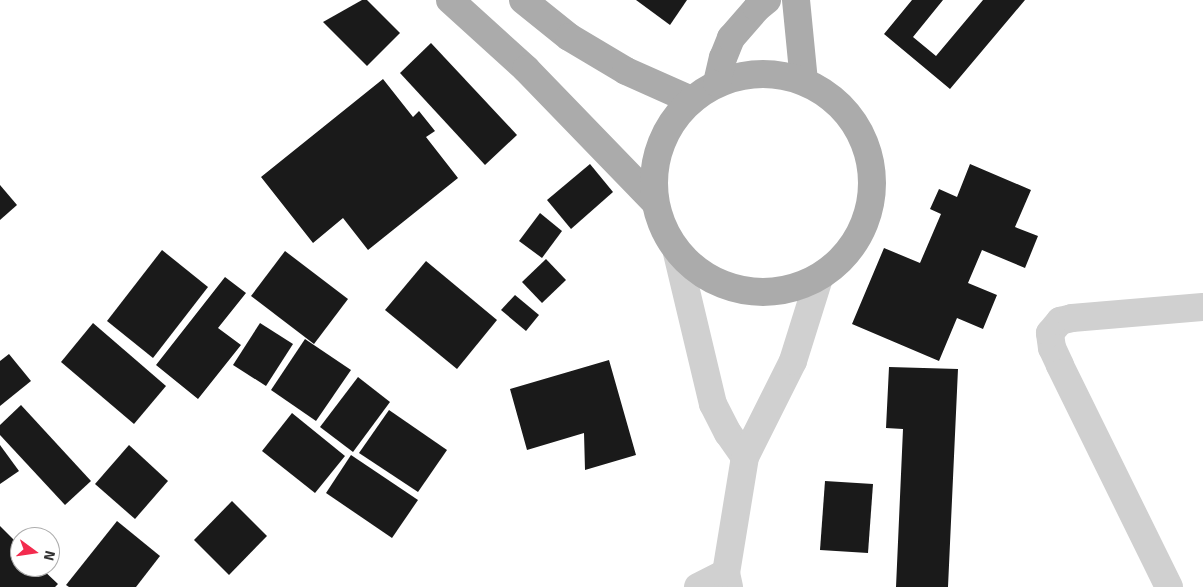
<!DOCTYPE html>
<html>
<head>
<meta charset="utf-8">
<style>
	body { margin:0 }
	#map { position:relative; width:1203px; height:587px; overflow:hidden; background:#fff; font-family:Signika,sans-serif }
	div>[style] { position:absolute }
	.building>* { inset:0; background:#1a1a1a }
	.minor>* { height:28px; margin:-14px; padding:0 14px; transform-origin:14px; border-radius:14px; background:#d0d0d0 }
	.major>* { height:28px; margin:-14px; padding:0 14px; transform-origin:14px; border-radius:14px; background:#ababab }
	.major>.ring { margin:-14px; padding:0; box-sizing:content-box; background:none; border:28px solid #ababab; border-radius:50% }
	span { translate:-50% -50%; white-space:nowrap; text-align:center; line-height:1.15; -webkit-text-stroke:5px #fff; paint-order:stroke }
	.north { position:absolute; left:10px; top:527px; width:50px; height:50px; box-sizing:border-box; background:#fff; border:1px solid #adadad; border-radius:50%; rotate:104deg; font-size:14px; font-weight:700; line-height:20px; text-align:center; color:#333 }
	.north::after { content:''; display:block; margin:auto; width:18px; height:22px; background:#f32b4e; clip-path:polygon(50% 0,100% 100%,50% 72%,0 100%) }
</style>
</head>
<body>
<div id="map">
	<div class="building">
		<i style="clip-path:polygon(362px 0,367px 0,400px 33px,367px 66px,323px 22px)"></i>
		<i style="clip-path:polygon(636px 0,687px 0,670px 25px)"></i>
		<i style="clip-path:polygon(912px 0,943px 0,913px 37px,936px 56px,983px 0,1025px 0,950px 89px,884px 34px)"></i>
		<i style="clip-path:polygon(431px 43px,517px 135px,485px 165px,400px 73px)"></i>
		<i style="clip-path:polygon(383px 79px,413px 117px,419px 111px,435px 131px,426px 137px,458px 178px,368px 250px,343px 218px,313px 243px,261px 177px)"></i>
		<i style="clip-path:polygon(590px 164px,613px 192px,571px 229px,547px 200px)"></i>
		<i style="clip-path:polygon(970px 164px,1031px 190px,1015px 227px,1038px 236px,1025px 268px,982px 250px,968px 283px,997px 295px,983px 329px,957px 318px,939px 361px,852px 324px,884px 248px,920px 263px,941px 214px,930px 209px,939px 189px,957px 197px)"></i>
		<i style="clip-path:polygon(0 185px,17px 205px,0 220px)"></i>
		<i style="clip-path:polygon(540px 213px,562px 231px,542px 258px,519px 241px)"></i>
		<i style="clip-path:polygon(162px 250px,208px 287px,153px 358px,107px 321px)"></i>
		<i style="clip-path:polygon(285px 251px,348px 299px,314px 344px,251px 296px)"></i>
		<i style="clip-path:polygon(546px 259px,566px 280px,542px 303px,522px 282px)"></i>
		<i style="clip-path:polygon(426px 261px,497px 320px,457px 369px,385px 310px)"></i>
		<i style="clip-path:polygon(225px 277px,246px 293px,218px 328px,241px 345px,198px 399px,156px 365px)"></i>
		<i style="clip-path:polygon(515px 295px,539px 315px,526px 331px,501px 310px)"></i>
		<i style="clip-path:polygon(93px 323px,166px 386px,134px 424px,61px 362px)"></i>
		<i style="clip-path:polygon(260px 323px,293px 344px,266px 386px,233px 365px)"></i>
		<i style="clip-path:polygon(305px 339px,351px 370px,316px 421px,271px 390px)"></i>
		<i style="clip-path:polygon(9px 354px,31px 381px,0 406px,0 361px)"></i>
		<i style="clip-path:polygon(609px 360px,636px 455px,585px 470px,584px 433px,527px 450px,510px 389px)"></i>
		<i style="clip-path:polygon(889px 367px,958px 369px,948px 587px,896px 587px,903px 429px,886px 428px)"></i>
		<i style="clip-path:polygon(358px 377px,390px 402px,353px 452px,320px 427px)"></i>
		<i style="clip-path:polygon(21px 405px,91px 481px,65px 505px,0 435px,0 425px)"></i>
		<i style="clip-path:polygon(389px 410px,447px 450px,418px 492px,359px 453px)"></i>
		<i style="clip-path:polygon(292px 413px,345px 456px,315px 493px,262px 451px)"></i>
		<i style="clip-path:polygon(0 445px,19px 471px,0 484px)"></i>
		<i style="clip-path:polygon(129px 445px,168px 481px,135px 519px,95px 484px)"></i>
		<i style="clip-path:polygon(351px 455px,418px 500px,392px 538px,326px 493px)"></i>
		<i style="clip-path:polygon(825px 481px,873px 484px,868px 553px,820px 550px)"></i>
		<i style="clip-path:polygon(232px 501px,267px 536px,229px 575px,194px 540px)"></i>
		<i style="clip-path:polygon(117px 521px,160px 556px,136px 587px,69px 587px,66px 585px)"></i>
		<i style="clip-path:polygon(0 526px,20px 546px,20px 567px,40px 567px,58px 584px,55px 587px,0 587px)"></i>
	</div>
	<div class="minor">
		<i style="left:677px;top:253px;width:155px;rotate:76.6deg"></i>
		<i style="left:713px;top:404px;width:33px;rotate:63deg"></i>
		<i style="left:728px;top:433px;width:29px;rotate:55deg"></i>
		<i style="left:698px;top:587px;width:31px;rotate:-27deg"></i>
		<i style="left:729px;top:587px;width:14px;rotate:-102deg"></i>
		<i style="left:726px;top:573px;width:118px;rotate:-80.7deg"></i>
		<i style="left:745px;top:457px;width:107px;rotate:-63.4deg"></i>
		<i style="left:793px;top:361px;width:87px;rotate:-72.6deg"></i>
		<i style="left:1169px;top:587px;width:247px;rotate:-116.2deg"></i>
		<i style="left:1060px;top:365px;width:19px;rotate:-115deg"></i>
		<i style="left:1052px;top:348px;width:15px;rotate:-98deg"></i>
		<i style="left:1050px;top:333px;width:16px;rotate:-50deg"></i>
		<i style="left:1060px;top:321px;width:12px;rotate:-14deg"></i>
		<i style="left:1072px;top:318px;width:131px;rotate:-4.8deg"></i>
	</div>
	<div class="major">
		<i style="left:450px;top:0;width:103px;rotate:42.2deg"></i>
		<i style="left:526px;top:69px;width:184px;rotate:45.9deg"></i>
		<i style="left:523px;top:0;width:59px;rotate:38.8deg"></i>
		<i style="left:569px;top:37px;width:66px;rotate:30.8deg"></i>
		<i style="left:626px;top:71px;width:71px;rotate:24deg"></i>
		<i style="left:796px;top:0;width:81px;rotate:84.4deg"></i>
		<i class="ring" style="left:654px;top:74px;width:190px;height:190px"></i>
		<i style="left:717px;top:83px;width:26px;rotate:-77deg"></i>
		<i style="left:723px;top:58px;width:22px;rotate:-68deg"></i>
		<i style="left:731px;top:38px;width:40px;rotate:-49deg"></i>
		<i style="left:757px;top:8px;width:13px;rotate:-39deg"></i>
	</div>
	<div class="north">N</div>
</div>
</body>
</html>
